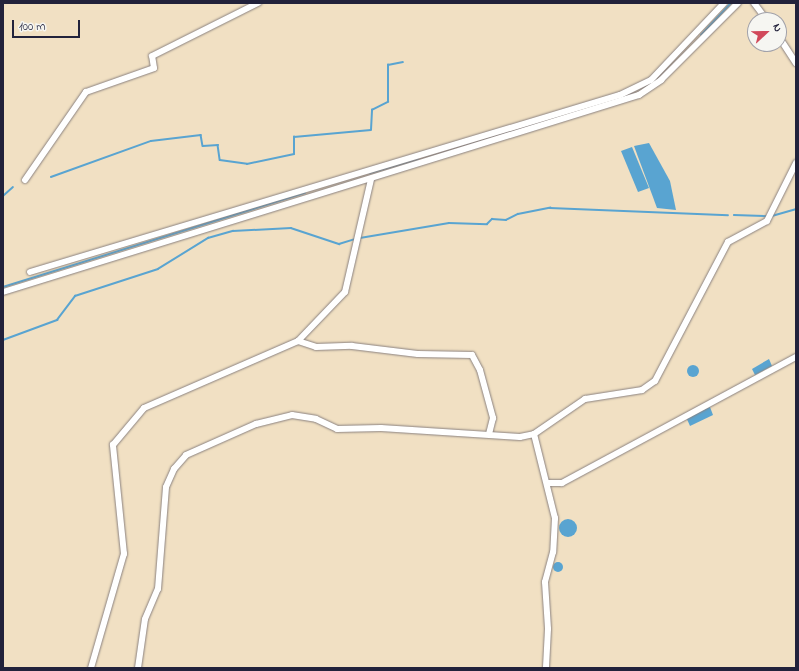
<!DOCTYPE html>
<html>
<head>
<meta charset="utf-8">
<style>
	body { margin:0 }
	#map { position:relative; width:799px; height:671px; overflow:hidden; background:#f1e0c3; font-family:"Indie Flower",sans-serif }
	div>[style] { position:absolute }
	.water>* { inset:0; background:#59a4d1 }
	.round { border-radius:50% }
	.stream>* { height:1.5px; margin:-0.75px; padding:0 0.75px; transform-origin:0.75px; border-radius:0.75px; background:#59a4d1 }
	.roads { filter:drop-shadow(0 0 1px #8a817f) drop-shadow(0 0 1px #8a817f) }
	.minor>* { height:6px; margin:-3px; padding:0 3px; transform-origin:3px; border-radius:3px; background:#fff }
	span { translate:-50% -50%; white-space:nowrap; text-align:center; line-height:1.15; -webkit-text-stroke:3.5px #f6f6f2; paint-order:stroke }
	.frame { position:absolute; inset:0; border:4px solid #22223b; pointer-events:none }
	.north { position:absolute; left:747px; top:12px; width:40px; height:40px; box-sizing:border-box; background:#f6f6f2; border:1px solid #a1a1a9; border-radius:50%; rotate:68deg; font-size:11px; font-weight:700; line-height:16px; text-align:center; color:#22223b }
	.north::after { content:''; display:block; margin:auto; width:14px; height:18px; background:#d1495b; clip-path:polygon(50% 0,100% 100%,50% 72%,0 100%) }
	.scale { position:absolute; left:12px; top:20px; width:68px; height:18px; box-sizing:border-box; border:2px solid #22223b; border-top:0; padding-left:5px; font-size:12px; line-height:14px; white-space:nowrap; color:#22223b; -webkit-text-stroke:3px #f6f6f2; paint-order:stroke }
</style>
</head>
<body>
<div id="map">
	<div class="water">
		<i style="clip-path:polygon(649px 143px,670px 181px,676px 210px,657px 208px,634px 146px)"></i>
		<i style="clip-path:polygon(632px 147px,649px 188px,638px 192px,621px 151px)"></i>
		<i style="clip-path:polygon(769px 359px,772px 366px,755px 375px,752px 369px)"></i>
		<i class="round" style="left:687px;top:365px;width:12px;height:12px"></i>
		<i style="clip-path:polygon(710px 407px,713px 415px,690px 426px,686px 417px)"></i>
		<i class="round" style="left:559px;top:519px;width:18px;height:18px"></i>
		<i class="round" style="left:553px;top:562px;width:10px;height:10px"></i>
	</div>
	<div class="stream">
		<i style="left:701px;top:35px;width:44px;rotate:-46.8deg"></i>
		<i style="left:370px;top:173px;width:50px;rotate:-16.3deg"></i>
		<i style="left:51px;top:177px;width:106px;rotate:-19.8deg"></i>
		<i style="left:151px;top:141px;width:50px;rotate:-6.8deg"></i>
		<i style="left:201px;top:135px;width:11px;rotate:80deg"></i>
		<i style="left:203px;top:146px;width:15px;rotate:-4deg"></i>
		<i style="left:218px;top:145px;width:15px;rotate:82deg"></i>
		<i style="left:220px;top:160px;width:27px;rotate:8deg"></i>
		<i style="left:247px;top:164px;width:48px;rotate:-12deg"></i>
		<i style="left:294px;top:154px;width:17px;rotate:-90deg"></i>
		<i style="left:294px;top:137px;width:77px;rotate:-5.2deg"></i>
		<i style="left:371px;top:130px;width:20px;rotate:-87deg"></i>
		<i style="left:372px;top:110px;width:18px;rotate:-27deg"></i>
		<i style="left:388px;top:102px;width:37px;rotate:-90deg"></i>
		<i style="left:388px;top:65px;width:15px;rotate:-11deg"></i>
		<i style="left:3px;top:196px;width:13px;rotate:-42deg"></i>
		<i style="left:734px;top:215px;width:34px;rotate:2deg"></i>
		<i style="left:772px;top:216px;width:25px;rotate:-16deg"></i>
		<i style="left:360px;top:238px;width:90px;rotate:-9.6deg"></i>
		<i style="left:449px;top:223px;width:38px;rotate:2deg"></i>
		<i style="left:487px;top:224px;width:7px;rotate:-45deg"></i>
		<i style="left:492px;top:219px;width:14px;rotate:4deg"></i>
		<i style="left:506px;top:220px;width:13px;rotate:-27deg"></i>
		<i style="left:518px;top:214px;width:33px;rotate:-11deg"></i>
		<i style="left:550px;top:208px;width:178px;rotate:2.3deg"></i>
		<i style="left:3px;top:287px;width:316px;rotate:-17.3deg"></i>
		<i style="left:3px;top:340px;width:58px;rotate:-20.3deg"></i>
		<i style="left:57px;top:320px;width:30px;rotate:-53deg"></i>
		<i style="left:75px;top:296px;width:87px;rotate:-18deg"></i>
		<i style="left:158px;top:269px;width:59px;rotate:-31.8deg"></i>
		<i style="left:208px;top:238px;width:26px;rotate:-16deg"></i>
		<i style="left:233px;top:231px;width:58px;rotate:-3deg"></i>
		<i style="left:291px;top:228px;width:51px;rotate:18.4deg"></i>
		<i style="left:339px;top:244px;width:17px;rotate:-17deg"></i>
	</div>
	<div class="roads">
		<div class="minor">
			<i style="left:754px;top:3px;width:21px;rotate:53deg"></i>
			<i style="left:779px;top:37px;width:31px;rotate:57deg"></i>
			<i style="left:25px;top:180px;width:107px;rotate:-55.3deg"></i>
			<i style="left:86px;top:92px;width:72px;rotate:-19.4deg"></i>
			<i style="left:154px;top:68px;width:12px;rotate:-99deg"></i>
			<i style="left:152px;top:56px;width:119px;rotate:-26.6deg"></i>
			<i style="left:30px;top:272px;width:616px;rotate:-16.7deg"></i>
			<i style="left:620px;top:95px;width:34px;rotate:-26deg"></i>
			<i style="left:651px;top:80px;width:106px;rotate:-46.5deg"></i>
			<i style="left:3px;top:292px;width:666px;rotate:-17.21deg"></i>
			<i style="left:639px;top:95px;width:27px;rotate:-34deg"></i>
			<i style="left:661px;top:80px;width:109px;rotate:-45deg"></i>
			<i style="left:298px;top:341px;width:19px;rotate:18deg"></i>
			<i style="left:316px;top:347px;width:36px;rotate:-2deg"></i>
			<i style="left:352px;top:346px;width:66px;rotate:6.9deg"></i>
			<i style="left:418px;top:354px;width:54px;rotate:1.1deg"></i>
			<i style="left:472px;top:355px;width:17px;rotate:62deg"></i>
			<i style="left:480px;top:370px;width:50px;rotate:74.8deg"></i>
			<i style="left:493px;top:418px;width:16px;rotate:104deg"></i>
			<i style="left:534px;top:434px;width:87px;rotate:76deg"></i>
			<i style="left:555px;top:518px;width:34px;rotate:93deg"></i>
			<i style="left:553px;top:552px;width:31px;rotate:105deg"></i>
			<i style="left:545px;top:582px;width:47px;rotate:86.3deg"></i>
			<i style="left:548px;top:629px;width:39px;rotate:93deg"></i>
			<i style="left:547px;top:483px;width:15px"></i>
			<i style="left:562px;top:483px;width:266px;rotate:-28.3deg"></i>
			<i style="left:91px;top:668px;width:119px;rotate:-73.9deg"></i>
			<i style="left:124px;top:554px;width:110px;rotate:-95.8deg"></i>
			<i style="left:113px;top:445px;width:48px;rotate:-50deg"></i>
			<i style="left:144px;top:408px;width:168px;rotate:-23.5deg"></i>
			<i style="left:298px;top:341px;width:68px;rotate:-46.2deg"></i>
			<i style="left:345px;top:292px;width:116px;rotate:-77deg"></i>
			<i style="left:138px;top:668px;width:49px;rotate:-81.9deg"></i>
			<i style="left:145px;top:619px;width:33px;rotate:-67deg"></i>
			<i style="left:158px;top:589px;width:102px;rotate:-85.5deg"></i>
			<i style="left:166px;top:487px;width:20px;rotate:-66deg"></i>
			<i style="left:174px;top:469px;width:18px;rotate:-49deg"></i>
			<i style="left:186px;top:455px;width:77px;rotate:-23.9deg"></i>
			<i style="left:256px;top:424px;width:37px;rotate:-14deg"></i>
			<i style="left:292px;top:415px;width:24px;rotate:9deg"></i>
			<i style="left:316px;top:419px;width:23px;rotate:25deg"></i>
			<i style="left:337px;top:429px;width:44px;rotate:-1.3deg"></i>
			<i style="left:381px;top:428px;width:139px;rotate:3.7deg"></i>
			<i style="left:520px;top:437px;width:14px;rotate:-12deg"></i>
			<i style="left:534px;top:434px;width:62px;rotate:-34.5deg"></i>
			<i style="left:585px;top:399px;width:58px;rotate:-9deg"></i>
			<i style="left:642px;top:390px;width:16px;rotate:-35deg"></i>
			<i style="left:655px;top:381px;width:157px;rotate:-62.3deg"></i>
			<i style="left:728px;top:242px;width:44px;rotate:-28.3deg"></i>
			<i style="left:767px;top:221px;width:65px;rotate:-63.4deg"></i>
		</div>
	</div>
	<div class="frame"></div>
	<div class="north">N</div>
	<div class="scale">100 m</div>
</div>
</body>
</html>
